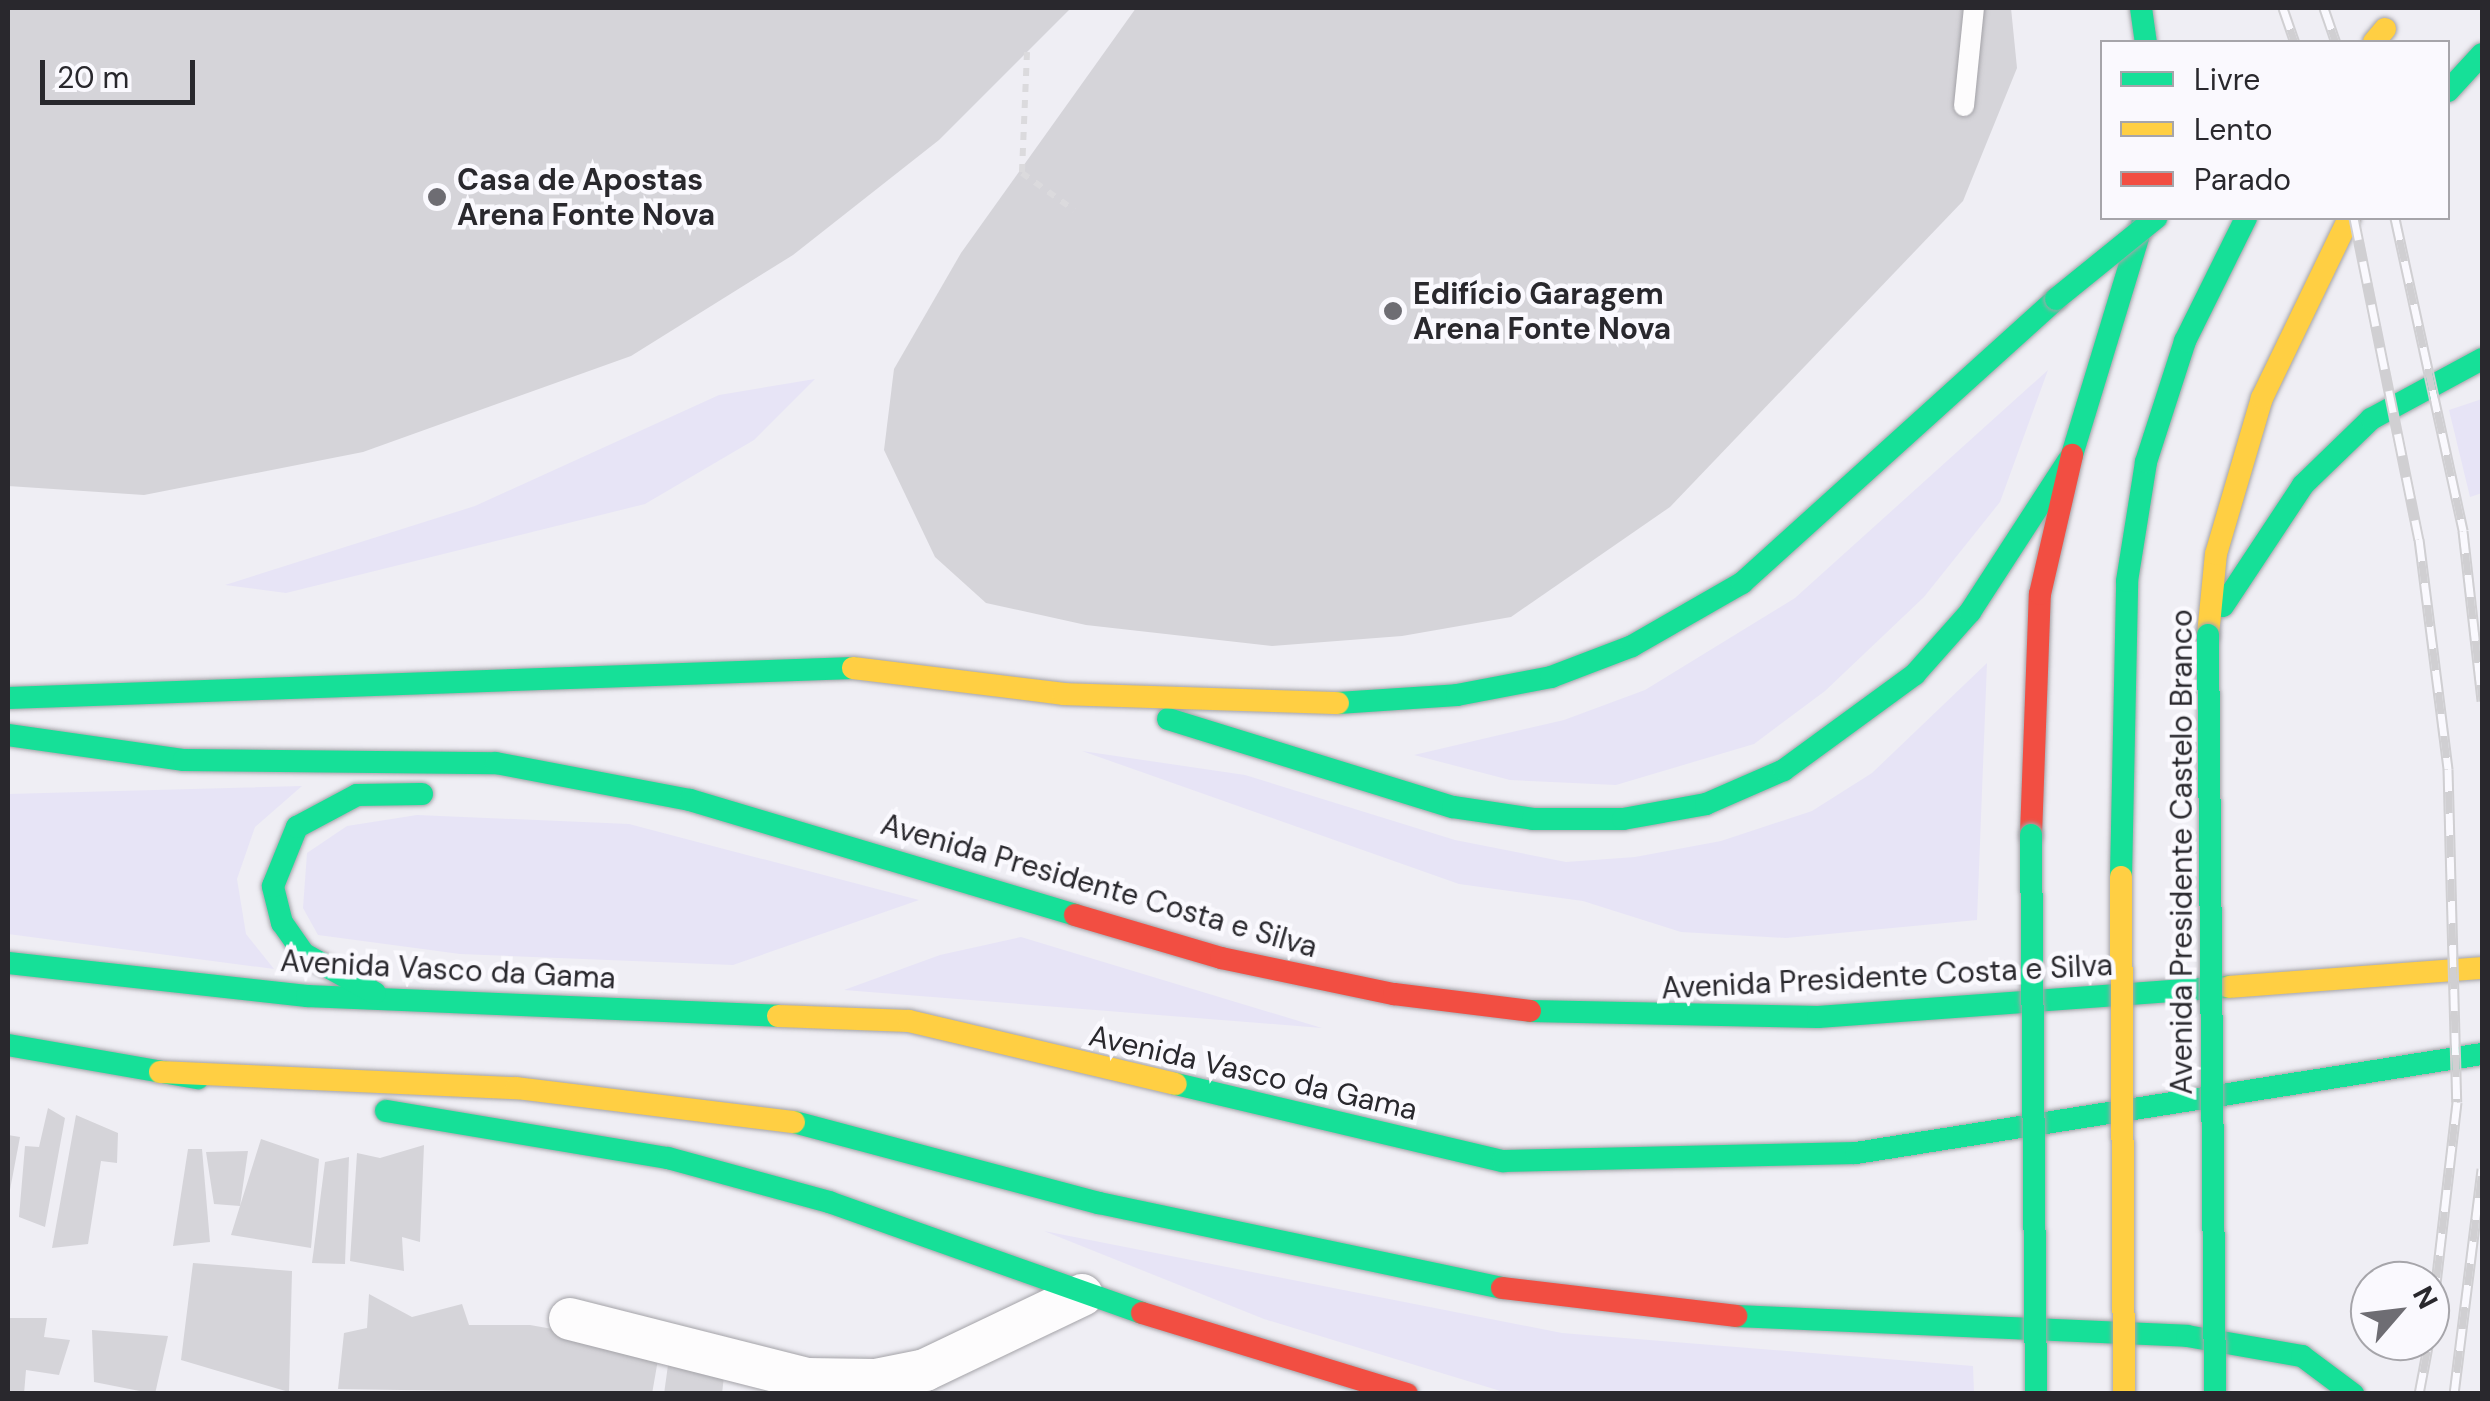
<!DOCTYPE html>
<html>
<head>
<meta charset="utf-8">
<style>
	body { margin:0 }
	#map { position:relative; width:2490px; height:1401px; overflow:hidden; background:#efeef4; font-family:"DM Sans",sans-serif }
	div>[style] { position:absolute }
	.green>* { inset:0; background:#e7e4f6 }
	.building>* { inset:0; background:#d5d4d9 }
	.path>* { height:6px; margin-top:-3px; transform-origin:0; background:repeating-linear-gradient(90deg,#dbdadd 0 8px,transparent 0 16px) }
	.roads { filter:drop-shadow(0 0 2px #a4a3a8) drop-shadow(0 0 2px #a4a3a8) }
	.lane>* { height:20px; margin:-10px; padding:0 10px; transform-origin:10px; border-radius:10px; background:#fdfcfd }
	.street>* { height:42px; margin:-21px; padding:0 21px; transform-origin:21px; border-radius:21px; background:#fdfcfd }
	.fast>* { height:22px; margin:-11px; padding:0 11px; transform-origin:11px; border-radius:11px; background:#16e098 }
	.slow>* { height:22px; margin:-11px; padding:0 11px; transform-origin:11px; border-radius:11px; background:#ffcf43 }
	.jam>* { height:22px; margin:-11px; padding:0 11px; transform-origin:11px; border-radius:11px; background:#f24e42 }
	.rail>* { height:11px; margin-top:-5.5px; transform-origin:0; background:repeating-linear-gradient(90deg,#faf9fe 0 22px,#d0cfd2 0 44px); box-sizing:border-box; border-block:2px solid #d0cfd2 }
	.bridges { filter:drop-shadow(0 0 2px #a4a3a8) drop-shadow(0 0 2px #a4a3a8) }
	.fast-bridge>* { height:22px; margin:-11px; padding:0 11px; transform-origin:11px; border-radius:11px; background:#16e098 }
	.slow-bridge>* { height:22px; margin:-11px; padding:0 11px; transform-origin:11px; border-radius:11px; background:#ffcf43 }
	.dots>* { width:28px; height:28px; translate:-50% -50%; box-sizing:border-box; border:5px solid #faf9fe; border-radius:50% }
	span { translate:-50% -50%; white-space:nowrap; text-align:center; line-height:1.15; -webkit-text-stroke:9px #faf9fe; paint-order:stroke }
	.poi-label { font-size:30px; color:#29282d; font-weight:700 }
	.left { translate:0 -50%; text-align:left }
	.street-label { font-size:30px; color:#29282d }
	.frame { position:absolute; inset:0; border:10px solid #29282d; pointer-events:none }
	.legend { position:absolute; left:2100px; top:40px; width:350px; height:180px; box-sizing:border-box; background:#faf9fe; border:2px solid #a6a5aa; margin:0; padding:12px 18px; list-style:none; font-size:30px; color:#29282d }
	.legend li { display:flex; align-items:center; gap:20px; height:50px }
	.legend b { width:50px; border:2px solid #a6a5aa }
	.north { position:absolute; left:2350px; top:1261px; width:100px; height:100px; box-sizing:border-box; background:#faf9fe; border:2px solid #a6a5aa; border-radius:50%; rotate:62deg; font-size:28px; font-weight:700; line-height:40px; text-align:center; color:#29282d }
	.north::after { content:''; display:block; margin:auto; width:35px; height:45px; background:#6e6d73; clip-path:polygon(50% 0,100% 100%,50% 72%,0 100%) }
	.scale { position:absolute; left:40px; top:60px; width:155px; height:45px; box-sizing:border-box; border:5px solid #29282d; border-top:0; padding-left:12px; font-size:30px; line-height:35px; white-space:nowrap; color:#29282d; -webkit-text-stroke:8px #faf9fe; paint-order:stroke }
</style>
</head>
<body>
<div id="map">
	<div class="green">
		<i style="clip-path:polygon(2048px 370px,2000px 502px,1924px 597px,1825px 691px,1754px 744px,1616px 785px,1510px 780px,1414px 755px,1564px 720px,1645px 690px,1795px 598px)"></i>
		<i style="clip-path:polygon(815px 379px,754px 440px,645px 504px,286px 593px,225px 585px,475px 506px,719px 395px)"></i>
		<i style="clip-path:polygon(2482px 399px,2482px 493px,2470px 497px,2449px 410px)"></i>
		<i style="clip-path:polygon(1987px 663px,1977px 920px,1786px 938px,1681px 932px,1583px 901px,1459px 884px,1082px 751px,1245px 775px,1455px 840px,1566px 862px,1635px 857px,1721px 841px,1812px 811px,1872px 773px)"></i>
		<i style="clip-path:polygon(302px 786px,255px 827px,237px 879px,246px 934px,274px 969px,8px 934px,8px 794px)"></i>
		<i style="clip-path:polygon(417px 815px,629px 824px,919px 900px,733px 965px,460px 954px,318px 935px,303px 908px,307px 853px,347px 826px)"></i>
		<i style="clip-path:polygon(1021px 937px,1322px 1028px,844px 990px,940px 955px)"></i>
		<i style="clip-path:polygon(1044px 1231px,1562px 1333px,1973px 1366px,1974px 1393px,1507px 1393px,1264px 1319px)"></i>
	</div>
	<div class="building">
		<i style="clip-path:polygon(8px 8px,1071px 8px,939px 140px,793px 255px,631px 356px,363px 452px,144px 495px,8px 486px)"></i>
		<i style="clip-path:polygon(1136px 8px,2011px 8px,2017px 68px,1963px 201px,1670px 507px,1511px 617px,1402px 636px,1272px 646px,1086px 625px,986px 603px,935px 557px,884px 450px,894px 369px,961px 253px)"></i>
		<i style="clip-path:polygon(48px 1108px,65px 1118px,45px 1227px,19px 1217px,25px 1146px,39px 1147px)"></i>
		<i style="clip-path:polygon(76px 1115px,118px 1133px,117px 1163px,101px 1161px,88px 1244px,52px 1248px)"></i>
		<i style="clip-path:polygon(8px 1135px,20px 1137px,9px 1195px,8px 1195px)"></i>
		<i style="clip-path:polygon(261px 1139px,319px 1159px,311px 1248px,231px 1235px,240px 1206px,214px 1204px,206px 1152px,248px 1151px,240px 1206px)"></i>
		<i style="clip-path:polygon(424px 1145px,420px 1242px,402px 1237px,404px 1271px,350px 1261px,357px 1153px,380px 1158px)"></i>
		<i style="clip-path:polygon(188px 1149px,202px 1149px,210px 1242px,173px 1246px)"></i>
		<i style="clip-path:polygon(349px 1157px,345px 1264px,312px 1263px,325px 1162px)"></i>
		<i style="clip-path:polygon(193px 1263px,292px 1271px,289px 1392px,181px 1360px)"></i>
		<i style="clip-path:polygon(369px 1294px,412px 1317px,462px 1304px,469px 1325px,530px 1325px,660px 1348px,652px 1394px,338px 1389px,344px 1333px,367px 1328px)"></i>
		<i style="clip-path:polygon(8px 1318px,47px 1318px,44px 1337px,70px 1340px,59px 1375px,26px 1370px,24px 1394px,8px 1394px)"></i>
		<i style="clip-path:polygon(92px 1330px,168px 1336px,155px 1394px,94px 1382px)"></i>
		<i style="clip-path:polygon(669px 1358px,724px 1376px,722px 1394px,664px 1394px)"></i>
	</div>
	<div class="path">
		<i style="left:1027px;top:52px;width:121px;rotate:92.4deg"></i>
		<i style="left:1022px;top:173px;width:64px;rotate:35.4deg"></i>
	</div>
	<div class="roads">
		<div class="lane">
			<i style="left:1964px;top:106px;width:99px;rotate:-84.2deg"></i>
		</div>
		<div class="street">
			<i style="left:570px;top:1319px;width:244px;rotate:14.2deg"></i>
			<i style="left:807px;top:1379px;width:68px;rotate:0.8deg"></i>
			<i style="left:875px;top:1380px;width:51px;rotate:-11.3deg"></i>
			<i style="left:925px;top:1370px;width:174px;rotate:-25.5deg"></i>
		</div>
		<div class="fast">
			<i style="left:2141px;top:8px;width:34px;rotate:82deg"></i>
			<i style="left:2448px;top:91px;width:50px;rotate:-47.4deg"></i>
			<i style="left:2072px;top:455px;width:248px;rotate:-73.1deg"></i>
			<i style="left:2223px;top:606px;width:145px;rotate:-56.5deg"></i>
			<i style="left:2303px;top:485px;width:95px;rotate:-44.1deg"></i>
			<i style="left:2371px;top:419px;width:126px;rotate:-28.4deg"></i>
			<i style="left:8px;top:698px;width:846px;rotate:-2.03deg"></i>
			<i style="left:1338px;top:703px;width:119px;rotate:-3.8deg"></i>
			<i style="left:1457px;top:695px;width:96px;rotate:-10.8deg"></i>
			<i style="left:1551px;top:677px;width:87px;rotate:-20.9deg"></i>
			<i style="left:1632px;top:646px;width:127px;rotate:-29.8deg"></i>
			<i style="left:1742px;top:583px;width:423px;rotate:-42.1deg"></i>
			<i style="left:1168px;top:719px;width:298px;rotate:17.2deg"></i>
			<i style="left:1453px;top:807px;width:81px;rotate:8.5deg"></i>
			<i style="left:1533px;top:819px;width:90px"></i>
			<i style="left:1623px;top:819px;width:84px;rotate:-10.2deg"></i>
			<i style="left:1706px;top:804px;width:85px;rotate:-23.6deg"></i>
			<i style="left:1784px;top:770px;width:162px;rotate:-36.2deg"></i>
			<i style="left:1915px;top:674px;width:83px;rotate:-48.4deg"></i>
			<i style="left:1970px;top:612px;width:180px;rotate:-57deg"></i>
			<i style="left:8px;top:735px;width:178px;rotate:8.1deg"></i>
			<i style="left:184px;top:760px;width:312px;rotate:0.6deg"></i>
			<i style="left:496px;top:763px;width:197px;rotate:10.8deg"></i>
			<i style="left:690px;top:800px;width:402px;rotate:16.6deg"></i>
			<i style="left:8px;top:963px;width:301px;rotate:6.3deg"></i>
			<i style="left:307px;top:996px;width:471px;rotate:2.4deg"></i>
			<i style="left:375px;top:993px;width:81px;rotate:-151.2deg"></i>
			<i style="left:304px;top:954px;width:38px;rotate:-125deg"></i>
			<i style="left:282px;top:923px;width:38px;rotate:-104deg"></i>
			<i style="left:273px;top:886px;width:64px;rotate:-67.9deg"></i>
			<i style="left:297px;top:827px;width:68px;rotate:-28.1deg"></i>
			<i style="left:357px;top:795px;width:65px;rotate:-0.9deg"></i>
			<i style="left:1530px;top:1011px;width:288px;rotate:1.2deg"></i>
			<i style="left:1818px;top:1017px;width:412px;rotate:-4.2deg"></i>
			<i style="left:8px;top:1045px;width:193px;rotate:9.9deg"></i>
			<i style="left:1176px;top:1084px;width:336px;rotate:13.3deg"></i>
			<i style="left:1503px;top:1161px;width:353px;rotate:-1.3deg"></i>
			<i style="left:1856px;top:1153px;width:634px;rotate:-8.99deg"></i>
			<i style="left:386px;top:1111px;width:286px;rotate:9.5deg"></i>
			<i style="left:668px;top:1158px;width:167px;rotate:15.3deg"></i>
			<i style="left:829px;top:1202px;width:332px;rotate:19.5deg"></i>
			<i style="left:794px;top:1122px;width:316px;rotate:14.9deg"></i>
			<i style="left:1099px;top:1203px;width:412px;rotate:11.9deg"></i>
			<i style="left:1736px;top:1316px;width:451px;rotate:2.5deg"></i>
			<i style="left:2187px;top:1336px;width:117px;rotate:9.9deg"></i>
			<i style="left:2302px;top:1356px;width:64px;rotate:36.7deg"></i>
		</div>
		<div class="slow">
			<i style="left:2374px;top:42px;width:17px;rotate:-50deg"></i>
			<i style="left:2208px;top:635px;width:81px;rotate:-84.4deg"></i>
			<i style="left:2216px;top:554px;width:163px;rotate:-73.6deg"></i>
			<i style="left:2262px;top:398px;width:200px;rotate:-64.2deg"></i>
			<i style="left:853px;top:668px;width:213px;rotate:7deg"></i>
			<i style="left:1064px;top:694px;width:274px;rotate:1.9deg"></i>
			<i style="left:2229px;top:987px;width:254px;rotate:-4.3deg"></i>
			<i style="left:778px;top:1016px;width:131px;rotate:2.2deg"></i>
			<i style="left:909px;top:1021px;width:274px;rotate:13.3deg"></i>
			<i style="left:160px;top:1072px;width:356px;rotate:2.6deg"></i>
			<i style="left:516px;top:1088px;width:280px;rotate:7deg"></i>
		</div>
		<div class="jam">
			<i style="left:2031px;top:835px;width:241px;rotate:-87.9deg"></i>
			<i style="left:2040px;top:594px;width:143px;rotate:-77deg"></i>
			<i style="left:1075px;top:915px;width:152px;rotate:16.4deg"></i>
			<i style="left:1221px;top:958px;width:177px;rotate:11.8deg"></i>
			<i style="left:1394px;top:994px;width:137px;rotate:7.1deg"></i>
			<i style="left:1502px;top:1288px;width:236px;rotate:6.8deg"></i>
			<i style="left:1142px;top:1313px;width:277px;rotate:17deg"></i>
		</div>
	</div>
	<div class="rail">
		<i style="left:2283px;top:8px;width:36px;rotate:71deg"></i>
		<i style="left:2324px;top:8px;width:36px;rotate:71deg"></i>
		<i style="left:2354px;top:218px;width:328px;rotate:78.6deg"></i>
		<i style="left:2419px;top:539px;width:232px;rotate:82.8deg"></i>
		<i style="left:2448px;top:769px;width:333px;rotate:88.5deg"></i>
		<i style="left:2457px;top:1102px;width:236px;rotate:96.6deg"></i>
		<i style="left:2395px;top:218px;width:320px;rotate:77.7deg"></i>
		<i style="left:2463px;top:531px;width:171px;rotate:83.6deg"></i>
		<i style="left:2419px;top:1394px;width:54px;rotate:-79.3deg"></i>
		<i style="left:2454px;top:1394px;width:227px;rotate:-82.9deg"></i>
	</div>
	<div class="bridges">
		<div class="fast-bridge">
			<i style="left:2056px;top:299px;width:129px;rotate:-39deg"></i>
			<i style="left:2208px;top:635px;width:759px;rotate:89.47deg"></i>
			<i style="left:2031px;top:835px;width:559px;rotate:89.49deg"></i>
			<i style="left:2121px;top:877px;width:296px;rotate:-88.8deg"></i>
			<i style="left:2127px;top:581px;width:121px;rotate:-80.9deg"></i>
			<i style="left:2146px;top:462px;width:127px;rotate:-72.1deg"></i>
			<i style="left:2185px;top:341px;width:137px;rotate:-63.6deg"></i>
		</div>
		<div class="slow-bridge">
			<i style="left:2121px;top:877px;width:517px;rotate:89.67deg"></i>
		</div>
	</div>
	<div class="dots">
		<i style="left:437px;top:197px;background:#6e6d73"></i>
		<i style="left:1393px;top:311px;background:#6e6d73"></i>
	</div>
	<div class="poi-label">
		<span class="left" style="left:457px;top:197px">Casa de Apostas<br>Arena Fonte Nova</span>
		<span class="left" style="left:1413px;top:311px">Edifício Garagem<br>Arena Fonte Nova</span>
	</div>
	<div class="street-label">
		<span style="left:2182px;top:852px;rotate:-90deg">Avenida Presidente Castelo Branco</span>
		<span style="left:1099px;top:886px;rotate:16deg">Avenida Presidente Costa e Silva</span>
		<span style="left:448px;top:970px;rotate:3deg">Avenida Vasco da Gama</span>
		<span style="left:1887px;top:977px;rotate:-3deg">Avenida Presidente Costa e Silva</span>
		<span style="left:1253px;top:1073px;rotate:13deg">Avenida Vasco da Gama</span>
	</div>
	<div class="frame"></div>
	<ul class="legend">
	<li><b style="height:12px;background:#16e098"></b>Livre</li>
	<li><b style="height:12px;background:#ffcf43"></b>Lento</li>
	<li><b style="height:12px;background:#f24e42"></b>Parado</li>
	</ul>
	<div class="north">N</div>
	<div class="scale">20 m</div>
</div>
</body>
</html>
